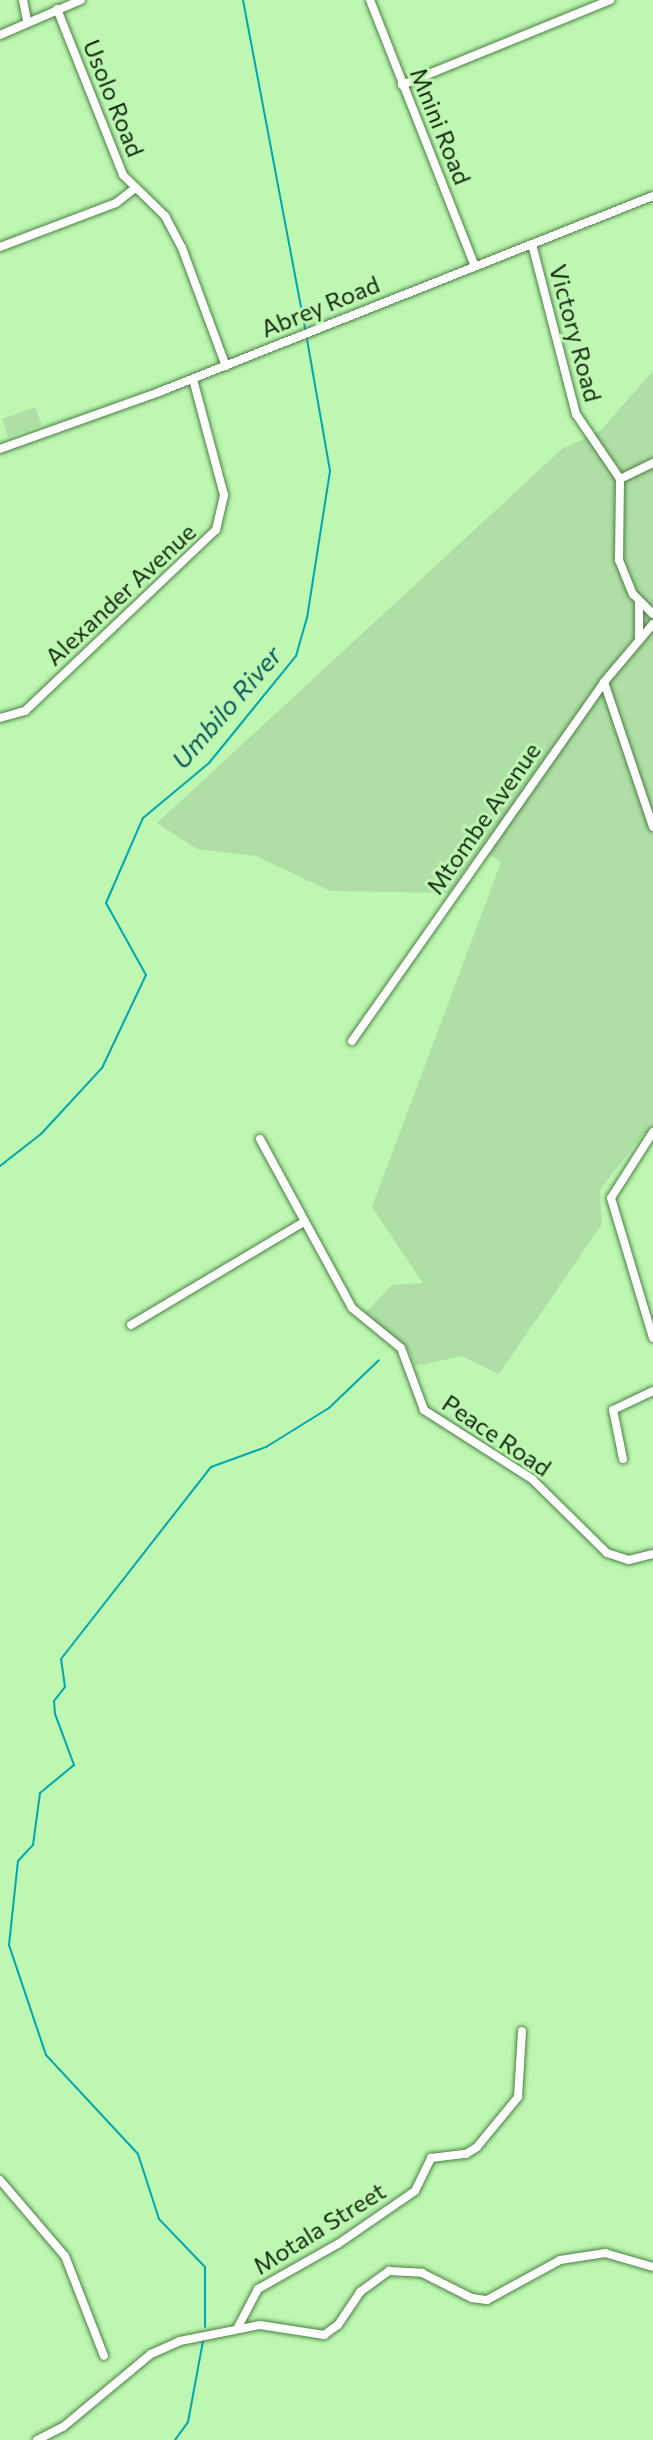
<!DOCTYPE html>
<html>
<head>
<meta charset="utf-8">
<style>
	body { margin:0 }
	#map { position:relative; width:653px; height:2440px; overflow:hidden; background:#bdf7b2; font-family:Commissioner,sans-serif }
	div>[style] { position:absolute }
	.green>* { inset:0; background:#afdfa6 }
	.stream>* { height:2px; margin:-1px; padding:0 1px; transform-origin:1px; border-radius:1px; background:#01a7ae }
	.roads { filter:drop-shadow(0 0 2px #4c8143) drop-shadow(0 0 2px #4c8143) }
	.street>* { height:8px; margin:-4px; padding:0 4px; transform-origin:4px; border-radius:4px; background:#fff }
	span { translate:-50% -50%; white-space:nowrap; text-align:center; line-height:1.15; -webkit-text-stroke:6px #bdf7b2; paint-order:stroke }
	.street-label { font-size:24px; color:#13290f }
	.water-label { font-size:26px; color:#0a585c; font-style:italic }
</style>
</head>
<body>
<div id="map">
	<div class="green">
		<i style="clip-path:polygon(653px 371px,653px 1132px,644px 1133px,600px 1190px,602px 1224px,499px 1374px,462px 1356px,415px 1366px,408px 1349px,365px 1313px,392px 1285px,423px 1283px,372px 1207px,501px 862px,480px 849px,449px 893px,330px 891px,256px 856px,197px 849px,157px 823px,562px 449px,600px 431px)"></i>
		<i style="clip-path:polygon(35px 407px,42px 425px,8px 437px,2px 419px)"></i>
	</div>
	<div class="stream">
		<i style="left:243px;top:0;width:335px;rotate:79.3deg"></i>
		<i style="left:0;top:1166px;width:52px;rotate:-38deg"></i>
		<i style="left:41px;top:1134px;width:90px;rotate:-47.3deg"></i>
		<i style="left:102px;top:1068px;width:103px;rotate:-64.7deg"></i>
		<i style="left:146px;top:975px;width:82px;rotate:-119.1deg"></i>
		<i style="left:106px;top:903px;width:93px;rotate:-66.5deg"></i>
		<i style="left:143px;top:818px;width:86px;rotate:-39.8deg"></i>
		<i style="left:209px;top:763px;width:138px;rotate:-50.9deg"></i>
		<i style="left:296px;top:656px;width:40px;rotate:-74deg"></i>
		<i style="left:307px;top:618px;width:149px;rotate:-81.1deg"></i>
		<i style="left:330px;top:471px;width:134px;rotate:-99.9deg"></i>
		<i style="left:205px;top:2327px;width:60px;rotate:-90deg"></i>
		<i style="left:205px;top:2267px;width:66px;rotate:-133.8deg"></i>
		<i style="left:159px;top:2219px;width:68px;rotate:-107.9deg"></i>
		<i style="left:138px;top:2154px;width:135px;rotate:-132.9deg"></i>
		<i style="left:46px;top:2055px;width:116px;rotate:-108.6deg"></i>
		<i style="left:9px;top:1945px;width:84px;rotate:-83.9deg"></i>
		<i style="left:18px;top:1861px;width:22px;rotate:-47deg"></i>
		<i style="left:33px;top:1845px;width:52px;rotate:-82.3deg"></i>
		<i style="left:40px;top:1793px;width:44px;rotate:-39.5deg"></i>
		<i style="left:74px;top:1765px;width:54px;rotate:-110.4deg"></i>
		<i style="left:55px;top:1714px;width:13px;rotate:-94deg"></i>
		<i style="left:54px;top:1701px;width:18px;rotate:-52deg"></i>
		<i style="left:65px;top:1687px;width:28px;rotate:-98deg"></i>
		<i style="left:61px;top:1659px;width:244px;rotate:-52deg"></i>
		<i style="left:211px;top:1467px;width:59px;rotate:-20deg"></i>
		<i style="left:266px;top:1447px;width:74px;rotate:-31.8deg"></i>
		<i style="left:329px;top:1408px;width:69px;rotate:-43.8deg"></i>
		<i style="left:175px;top:2440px;width:22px;rotate:-54deg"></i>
		<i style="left:188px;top:2422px;width:82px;rotate:-79.5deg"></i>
	</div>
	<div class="roads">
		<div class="street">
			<i style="left:23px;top:0;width:21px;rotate:79deg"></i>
			<i style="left:370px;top:0;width:286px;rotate:68.5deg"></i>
			<i style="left:57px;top:9px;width:179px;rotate:68.3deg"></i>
			<i style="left:123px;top:175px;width:59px;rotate:44.3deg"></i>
			<i style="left:165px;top:216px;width:36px;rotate:62deg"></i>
			<i style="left:182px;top:248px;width:126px;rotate:69.6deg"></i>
			<i style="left:0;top:35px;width:88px;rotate:-23.4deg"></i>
			<i style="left:402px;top:85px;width:225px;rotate:-22.2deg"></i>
			<i style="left:532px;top:244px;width:176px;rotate:75.5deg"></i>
			<i style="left:576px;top:414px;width:78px;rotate:55.9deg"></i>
			<i style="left:620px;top:479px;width:37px;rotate:-26deg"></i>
			<i style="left:0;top:247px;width:124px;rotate:-20.8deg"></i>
			<i style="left:116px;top:203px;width:23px;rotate:-38deg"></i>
			<i style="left:0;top:449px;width:169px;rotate:-19.7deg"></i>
			<i style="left:159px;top:392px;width:531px;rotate:-21.64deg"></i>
			<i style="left:620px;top:479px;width:81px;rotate:90.7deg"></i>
			<i style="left:619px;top:560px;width:37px;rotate:68deg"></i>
			<i style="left:633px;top:594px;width:28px;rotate:45deg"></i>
			<i style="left:639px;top:637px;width:34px;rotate:-90deg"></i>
			<i style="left:604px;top:682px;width:153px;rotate:71.3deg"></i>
			<i style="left:0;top:718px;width:26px;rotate:-16deg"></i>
			<i style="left:25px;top:711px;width:263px;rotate:-43.5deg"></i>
			<i style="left:216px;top:530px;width:36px;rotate:-77deg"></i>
			<i style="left:224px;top:495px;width:120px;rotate:-105deg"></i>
			<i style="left:352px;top:1041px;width:439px;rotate:-54.9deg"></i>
			<i style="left:604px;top:682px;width:76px;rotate:-49.8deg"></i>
			<i style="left:653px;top:1132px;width:78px;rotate:122.5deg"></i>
			<i style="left:611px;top:1198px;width:146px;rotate:73.3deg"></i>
			<i style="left:260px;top:1139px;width:192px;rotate:61.4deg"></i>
			<i style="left:352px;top:1308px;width:63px;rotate:39.2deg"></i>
			<i style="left:401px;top:1348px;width:66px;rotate:69.6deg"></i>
			<i style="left:424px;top:1410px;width:128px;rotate:32.6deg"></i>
			<i style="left:532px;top:1479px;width:105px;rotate:44.6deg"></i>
			<i style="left:607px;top:1553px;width:23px;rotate:18deg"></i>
			<i style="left:629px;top:1560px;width:25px;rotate:-14deg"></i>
			<i style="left:131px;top:1325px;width:199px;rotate:-30.8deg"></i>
			<i style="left:623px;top:1459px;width:50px;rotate:-101.5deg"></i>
			<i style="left:613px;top:1410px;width:44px;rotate:-25.4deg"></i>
			<i style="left:0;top:2180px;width:100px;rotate:49.5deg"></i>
			<i style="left:65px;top:2256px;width:107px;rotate:68.7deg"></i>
			<i style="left:238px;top:2327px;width:43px;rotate:-62.2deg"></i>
			<i style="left:258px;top:2289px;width:92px;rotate:-29.4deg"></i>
			<i style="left:338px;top:2244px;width:93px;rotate:-34.5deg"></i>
			<i style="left:415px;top:2191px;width:37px;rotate:-64deg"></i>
			<i style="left:431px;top:2158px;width:35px;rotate:-7deg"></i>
			<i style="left:466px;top:2154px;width:13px;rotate:-32deg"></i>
			<i style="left:477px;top:2147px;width:65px;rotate:-50.6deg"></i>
			<i style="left:518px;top:2097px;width:66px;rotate:-86.5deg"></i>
			<i style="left:37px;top:2440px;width:29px;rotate:-27deg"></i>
			<i style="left:63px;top:2427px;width:114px;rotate:-39.7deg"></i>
			<i style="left:151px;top:2354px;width:32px;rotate:-24deg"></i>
			<i style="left:180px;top:2341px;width:82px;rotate:-11.3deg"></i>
			<i style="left:260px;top:2325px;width:65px;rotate:8.9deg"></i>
			<i style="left:324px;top:2335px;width:17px;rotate:-36deg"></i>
			<i style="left:338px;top:2325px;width:40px;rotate:-56deg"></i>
			<i style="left:360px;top:2292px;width:36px;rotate:-36deg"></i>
			<i style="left:389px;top:2271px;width:33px;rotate:3deg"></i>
			<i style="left:422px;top:2273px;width:56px;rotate:26.6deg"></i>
			<i style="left:472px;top:2298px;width:15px;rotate:8deg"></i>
			<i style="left:487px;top:2300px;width:83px;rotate:-28.7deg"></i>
			<i style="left:560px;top:2260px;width:46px;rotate:-8.8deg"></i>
			<i style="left:605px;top:2253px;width:50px;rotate:16.3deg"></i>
		</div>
	</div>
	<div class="street-label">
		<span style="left:114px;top:98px;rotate:68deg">Usolo Road</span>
		<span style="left:441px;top:126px;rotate:68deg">Mnini Road</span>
		<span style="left:320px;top:306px;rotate:-22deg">Abrey Road</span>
		<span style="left:576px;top:333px;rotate:75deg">Victory Road</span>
		<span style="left:120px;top:594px;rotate:-43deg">Alexander Avenue</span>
		<span style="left:483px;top:818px;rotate:-55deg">Mtombe Avenue</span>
		<span style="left:497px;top:1435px;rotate:34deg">Peace Road</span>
		<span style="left:319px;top:2228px;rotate:-32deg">Motala Street</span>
	</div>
	<div class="water-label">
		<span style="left:226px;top:707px;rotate:-49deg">Umbilo River</span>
	</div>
</div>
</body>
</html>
